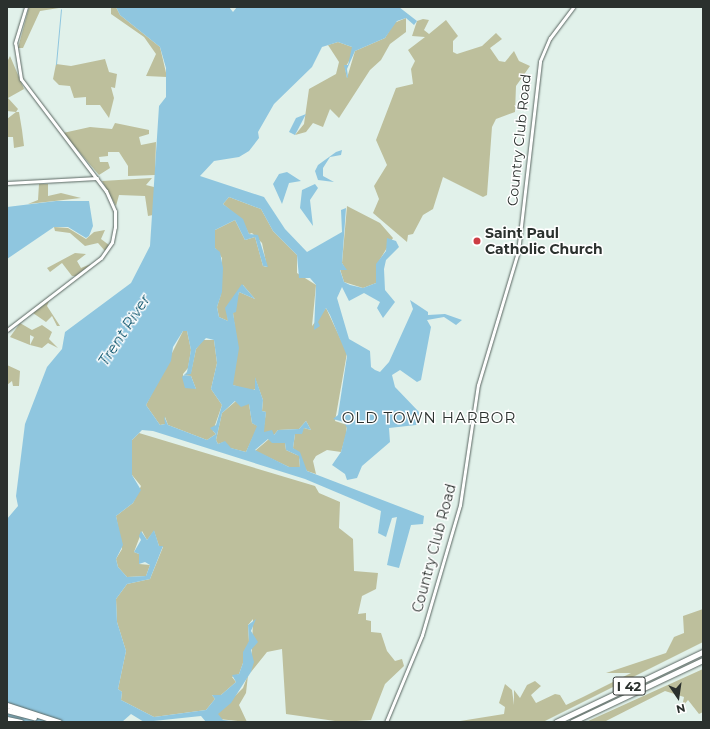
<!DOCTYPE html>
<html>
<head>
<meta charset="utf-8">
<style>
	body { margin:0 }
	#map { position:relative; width:710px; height:729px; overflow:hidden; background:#e1f1ea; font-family:Montserrat,sans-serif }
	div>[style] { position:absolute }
	.green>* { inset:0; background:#bdbf9c }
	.water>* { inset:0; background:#8fc6df }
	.stream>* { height:1px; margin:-0.5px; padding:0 0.5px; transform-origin:0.5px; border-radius:0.5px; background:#8fc6df }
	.roads { filter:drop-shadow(0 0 1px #596661) drop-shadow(0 0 1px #596661) }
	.secondary>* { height:3px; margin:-1.5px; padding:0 1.5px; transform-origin:1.5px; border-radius:1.5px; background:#fff }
	.highway>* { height:4.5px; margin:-2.25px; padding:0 2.25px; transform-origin:2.25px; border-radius:2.25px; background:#fff }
	.dots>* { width:11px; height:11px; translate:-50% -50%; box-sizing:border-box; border:2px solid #fff; border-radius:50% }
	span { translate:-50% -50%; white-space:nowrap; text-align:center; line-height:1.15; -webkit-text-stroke:3px #fff; paint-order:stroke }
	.shield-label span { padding:1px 3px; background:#fff; border:1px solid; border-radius:3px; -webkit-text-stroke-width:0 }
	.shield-label { font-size:13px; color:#2b312e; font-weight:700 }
	.street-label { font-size:14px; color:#2b312e }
	.poi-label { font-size:14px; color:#2b312e; font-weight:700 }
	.left { translate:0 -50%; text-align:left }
	.water-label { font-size:15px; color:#0b546d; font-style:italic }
	.neighbourhood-label { font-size:15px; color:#2b312e; letter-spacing:1px }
	.frame { position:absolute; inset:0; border:8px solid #2b312e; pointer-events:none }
	.north { position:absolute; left:658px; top:677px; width:40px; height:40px; -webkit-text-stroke:3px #fff; paint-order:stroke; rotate:167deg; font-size:11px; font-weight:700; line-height:16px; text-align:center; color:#2b312e }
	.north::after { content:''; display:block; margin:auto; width:14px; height:18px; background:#2b312e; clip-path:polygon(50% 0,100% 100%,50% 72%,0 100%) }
</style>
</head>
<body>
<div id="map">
	<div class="green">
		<i style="clip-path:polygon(29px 7px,65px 7px,40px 11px,23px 48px,18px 48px)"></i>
		<i style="clip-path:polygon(111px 7px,116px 7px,120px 15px,160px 47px,167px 77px,146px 76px,156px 54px,144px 37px,111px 14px)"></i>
		<i style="clip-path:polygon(406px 18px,406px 32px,390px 44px,381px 60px,370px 70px,339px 118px,330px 109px,323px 127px,313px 123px,306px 132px,295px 135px,304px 124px,309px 89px,336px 74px,339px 62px,328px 45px,338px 42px,352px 47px,353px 54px,345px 68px,347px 78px,355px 51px,385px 38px,394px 23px)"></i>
		<i style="clip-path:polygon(423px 19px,429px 20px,424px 30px,429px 34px,446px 20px,458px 36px,453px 41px,453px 52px,457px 54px,482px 46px,496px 33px,502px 39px,490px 48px,499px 61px,505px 62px,514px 51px,519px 61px,530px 66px,516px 86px,515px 112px,496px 119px,492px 127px,487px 195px,483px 197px,443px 177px,433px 209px,423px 215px,413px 234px,408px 235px,407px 242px,373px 213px,379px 199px,374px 186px,387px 165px,376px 140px,396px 88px,413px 84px,411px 69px,415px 61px,408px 50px,425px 37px,412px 36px,417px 21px)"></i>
		<i style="clip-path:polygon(10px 56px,24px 89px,8px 98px,18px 109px,16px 112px,19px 112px,22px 130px,24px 146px,14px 148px,13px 137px,7px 137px,7px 119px,16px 112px,7px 111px,7px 62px)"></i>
		<i style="clip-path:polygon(105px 59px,109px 72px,117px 74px,115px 88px,111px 87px,114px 98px,109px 118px,100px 105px,86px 105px,86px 97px,74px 98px,70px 86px,59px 85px,53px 79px,56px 64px,71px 66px)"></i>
		<i style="clip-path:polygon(115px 123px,149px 130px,149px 134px,139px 137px,141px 145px,156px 142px,155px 175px,128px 176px,128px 166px,119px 152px,108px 152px,108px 156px,99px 157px,100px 162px,108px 162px,110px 168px,99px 175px,63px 133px,90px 127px,112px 129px)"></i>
		<i style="clip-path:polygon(152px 178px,146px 185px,154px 187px,155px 198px,153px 215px,148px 216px,145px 196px,119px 195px,116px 206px,102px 181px)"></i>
		<i style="clip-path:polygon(39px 184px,48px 184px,48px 196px,61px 193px,81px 198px,28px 204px,38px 200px)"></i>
		<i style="clip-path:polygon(229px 197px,261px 209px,273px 231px,297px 255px,297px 273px,316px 285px,312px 326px,326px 308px,347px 353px,335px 421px,347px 425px,346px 435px,341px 452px,327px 450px,316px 456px,313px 461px,316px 474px,307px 471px,293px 448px,295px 434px,304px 428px,311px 430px,306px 421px,299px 429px,278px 430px,274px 435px,263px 432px,266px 412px,262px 411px,263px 400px,255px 378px,256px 389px,250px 391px,233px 385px,231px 381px,237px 346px,233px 313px,239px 292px,255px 299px,243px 285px,227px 308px,228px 321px,219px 317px,217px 307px,221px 294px,222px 258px,215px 248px,215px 230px,235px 220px,245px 240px,255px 237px,263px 266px,267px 267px,262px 243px,252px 233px,249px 234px,242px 220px,223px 204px)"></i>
		<i style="clip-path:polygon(347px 206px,380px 223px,393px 238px,379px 261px,376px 283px,363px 288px,344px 282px,340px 269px,346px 270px,342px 263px)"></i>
		<i style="clip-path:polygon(54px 227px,68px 228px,86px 239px,94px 232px,105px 230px,101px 239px,109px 245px,105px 251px,98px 243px,85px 246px,70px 233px,55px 231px)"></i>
		<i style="clip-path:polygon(75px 253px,86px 254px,77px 261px,81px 268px,91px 264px,76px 276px,72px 276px,62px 263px,50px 272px,47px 268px)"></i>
		<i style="clip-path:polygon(49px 301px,47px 306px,60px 326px,57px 326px,52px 316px,46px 322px,33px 313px)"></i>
		<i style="clip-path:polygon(20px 323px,32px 330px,42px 325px,52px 332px,49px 339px,58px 348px,48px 343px,42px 348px,30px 345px,34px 337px,30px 335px,30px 345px,10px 337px)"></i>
		<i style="clip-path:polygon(183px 331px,187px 331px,191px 350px,188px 368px,183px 374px,183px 380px,196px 389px,191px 376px,184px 375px,191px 372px,196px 349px,203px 340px,214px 340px,217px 363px,211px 389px,222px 405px,213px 431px,216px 434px,207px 440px,168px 425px,165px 417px,165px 424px,160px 425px,146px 405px)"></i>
		<i style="clip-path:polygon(7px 365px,20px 371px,19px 386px,13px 386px,12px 381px,7px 385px)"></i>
		<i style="clip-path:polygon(236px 401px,249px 404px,252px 423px,258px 426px,246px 452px,230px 448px,224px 442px,218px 444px,216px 440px,222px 413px)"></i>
		<i style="clip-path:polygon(139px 433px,315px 486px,319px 493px,340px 502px,339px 528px,353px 539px,354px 571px,378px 573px,376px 589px,362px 596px,358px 614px,366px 613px,366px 620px,371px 621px,371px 632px,381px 633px,387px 651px,395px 661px,402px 659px,404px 666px,385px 684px,371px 720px,342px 722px,286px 714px,282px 649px,267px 652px,251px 672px,253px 619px,248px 625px,249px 642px,243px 663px,239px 674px,232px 677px,236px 682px,221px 695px,212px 695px,215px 699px,206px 710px,154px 717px,121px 700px,122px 692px,118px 689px,126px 651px,117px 622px,116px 599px,127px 584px,150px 579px,163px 547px,159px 546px,154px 531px,147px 540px,142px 531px,134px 552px,139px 554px,139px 564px,150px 565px,146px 576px,127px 577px,118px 567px,116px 559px,122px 549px,116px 516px,133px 503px,141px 486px,132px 475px,132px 440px)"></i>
		<i style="clip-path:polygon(269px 439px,285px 443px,286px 450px,299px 456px,300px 468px,289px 467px,255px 451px)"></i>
		<i style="clip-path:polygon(703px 609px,703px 642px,543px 722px,454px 722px,504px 714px,505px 707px,499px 703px,505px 684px,512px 690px,514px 705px,514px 690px,520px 698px,527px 685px,535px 681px,541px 686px,531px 695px,536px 703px,555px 694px,560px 695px,566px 705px,583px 697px,631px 673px,606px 673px,666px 653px,674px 637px,684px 633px,683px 616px)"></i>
		<i style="clip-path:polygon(703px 669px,703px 712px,699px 714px,688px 700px,682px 707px,684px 697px,665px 691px,604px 722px,586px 722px)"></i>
		<i style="clip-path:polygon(248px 675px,246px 693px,239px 705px,247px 722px,219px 719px,217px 714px,243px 688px)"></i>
	</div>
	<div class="water">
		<i style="clip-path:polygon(evenodd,116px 7px,229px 7px,233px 12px,237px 7px,399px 7px,417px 21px,414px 25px,406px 18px,397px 21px,385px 38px,355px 51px,347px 69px,348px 77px,347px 78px,344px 65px,348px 65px,352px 47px,338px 42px,322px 47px,312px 67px,274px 104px,258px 132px,259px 138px,249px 151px,239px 157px,214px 161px,200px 176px,264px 197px,285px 229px,307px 252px,342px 232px,341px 210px,346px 208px,342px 263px,347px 270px,340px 270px,344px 282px,350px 285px,363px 288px,376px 283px,376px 264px,386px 251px,387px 238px,396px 241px,399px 247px,386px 260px,384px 269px,385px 290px,395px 302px,383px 318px,377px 308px,380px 302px,364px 293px,349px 301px,342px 287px,337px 298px,349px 339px,370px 351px,371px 367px,375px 370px,380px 372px,389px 362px,413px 309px,410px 300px,428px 312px,428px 315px,445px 314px,462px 320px,456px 325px,444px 317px,427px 320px,431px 327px,421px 380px,417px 382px,400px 370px,392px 375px,395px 387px,419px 412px,420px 421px,416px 425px,389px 428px,390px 442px,362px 466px,357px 478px,347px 480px,345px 474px,332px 465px,341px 452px,347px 428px,344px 422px,333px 419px,338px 415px,347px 356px,330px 315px,326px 308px,318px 322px,320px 326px,314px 330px,316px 285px,310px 278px,299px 278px,297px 255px,273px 231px,261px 209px,229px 197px,223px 204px,243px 219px,249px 234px,258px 235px,268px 267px,263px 266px,255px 237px,245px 240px,235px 220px,215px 230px,215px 248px,220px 252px,223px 268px,222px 292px,217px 307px,219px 317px,228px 321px,225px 308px,242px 284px,255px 299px,239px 292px,236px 312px,233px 313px,239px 348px,233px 385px,255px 390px,255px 377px,263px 400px,262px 411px,266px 412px,264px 432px,272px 430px,274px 435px,278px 430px,299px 429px,306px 421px,311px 430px,304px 428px,302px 434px,295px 434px,293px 448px,300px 452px,307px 471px,424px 516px,423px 524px,411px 525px,399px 568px,387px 565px,397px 517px,392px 518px,386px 537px,378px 533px,381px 511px,305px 479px,153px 431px,142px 430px,132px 440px,132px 475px,141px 490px,133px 503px,116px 516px,123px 545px,116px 559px,118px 567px,127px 577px,146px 576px,150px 565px,145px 562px,139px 564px,139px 554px,134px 552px,141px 540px,139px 536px,141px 531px,147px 540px,154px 530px,159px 546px,163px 546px,150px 579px,127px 584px,116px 599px,117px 622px,126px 651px,118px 689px,122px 692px,121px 700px,154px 717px,206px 710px,215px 699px,212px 695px,221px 695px,236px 682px,232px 675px,239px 674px,243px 663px,243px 652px,249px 641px,248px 625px,256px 619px,251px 631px,258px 642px,251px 650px,254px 662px,251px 672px,231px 703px,218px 714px,223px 720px,240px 722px,206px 722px,201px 716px,144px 722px,131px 714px,122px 722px,7px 722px,7px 519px,18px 506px,16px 496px,25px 424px,47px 367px,62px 349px,65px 332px,131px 283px,150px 246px,159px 106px,166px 97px,166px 68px,160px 47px,120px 15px,116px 7px,183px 331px,187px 331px,191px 350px,187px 372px,182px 377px,185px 388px,196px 389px,191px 376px,184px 375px,191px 374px,196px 349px,206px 338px,214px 340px,217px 363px,211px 389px,222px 405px,216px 425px,210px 428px,216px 434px,207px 440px,168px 425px,164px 416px,165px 424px,160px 425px,146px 405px,171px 361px,173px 347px,183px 331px,116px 7px,235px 401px,241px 407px,249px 404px,252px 423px,257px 426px,246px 452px,231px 448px,225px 441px,218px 444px,216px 440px,222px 413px,235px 401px,116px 7px,268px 439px,272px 443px,285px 443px,286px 450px,299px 456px,300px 467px,289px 467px,255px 450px,268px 439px)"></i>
		<i style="clip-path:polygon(306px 114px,295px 135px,289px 132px,296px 118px)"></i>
		<i style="clip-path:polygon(342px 150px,341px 155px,330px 157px,323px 168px,323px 176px,334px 182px,318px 180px,315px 171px,318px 165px,336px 152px)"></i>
		<i style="clip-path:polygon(287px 172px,301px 181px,289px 183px,282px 204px,273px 184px,279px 174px)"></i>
		<i style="clip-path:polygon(315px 184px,318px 188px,310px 200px,313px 226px,300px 208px,302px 190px)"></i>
		<i style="clip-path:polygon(56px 201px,89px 201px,93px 226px,89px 236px,86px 238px,68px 227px,54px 227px,7px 259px,7px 207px)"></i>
	</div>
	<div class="stream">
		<i style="left:56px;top:64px;width:55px;rotate:-84.8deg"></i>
	</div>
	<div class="roads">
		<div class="secondary">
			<i style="left:7px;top:183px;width:90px;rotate:-3.2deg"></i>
			<i style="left:7px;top:330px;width:118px;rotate:-37.5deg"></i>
			<i style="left:101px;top:258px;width:19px;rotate:-55deg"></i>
			<i style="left:112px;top:242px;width:15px;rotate:-79deg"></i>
			<i style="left:115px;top:227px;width:16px;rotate:-90deg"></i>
			<i style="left:115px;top:211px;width:22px;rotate:-114deg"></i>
			<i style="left:106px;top:191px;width:141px;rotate:-127.2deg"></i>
			<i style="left:21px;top:79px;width:36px;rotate:-99deg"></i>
			<i style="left:15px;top:43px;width:38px;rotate:-73deg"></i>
			<i style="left:386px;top:722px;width:94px;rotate:-67.5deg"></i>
			<i style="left:422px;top:635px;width:135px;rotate:-73.7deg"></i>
			<i style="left:460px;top:505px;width:121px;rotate:-81.5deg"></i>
			<i style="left:478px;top:385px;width:139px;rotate:-73.3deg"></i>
			<i style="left:518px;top:252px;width:192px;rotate:-83.4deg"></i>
			<i style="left:540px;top:61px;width:25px;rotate:-67deg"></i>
			<i style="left:550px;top:38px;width:39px;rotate:-53deg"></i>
		</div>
		<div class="highway">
			<i style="left:7px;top:705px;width:55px;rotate:18.1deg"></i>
			<i style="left:7px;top:710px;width:28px;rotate:15deg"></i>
			<i style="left:7px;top:719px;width:14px;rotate:12deg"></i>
			<i style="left:556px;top:722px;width:163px;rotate:-25.5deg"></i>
			<i style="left:572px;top:722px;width:145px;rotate:-25.3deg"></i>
		</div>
	</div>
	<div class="dots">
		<i style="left:477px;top:241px;background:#cd3d44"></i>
	</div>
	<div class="shield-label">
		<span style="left:629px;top:686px">I 42</span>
	</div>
	<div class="street-label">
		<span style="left:519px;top:140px;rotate:-84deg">Country Club Road</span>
		<span style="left:434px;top:548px;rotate:-75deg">Country Club Road</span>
	</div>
	<div class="poi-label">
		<span class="left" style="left:485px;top:241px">Saint Paul<br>Catholic Church</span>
	</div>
	<div class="water-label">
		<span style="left:124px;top:330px;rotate:-57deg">Trent River</span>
	</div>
	<div class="neighbourhood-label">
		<span style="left:429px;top:418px">OLD TOWN HARBOR</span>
	</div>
	<div class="frame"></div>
	<div class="north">N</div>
</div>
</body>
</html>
